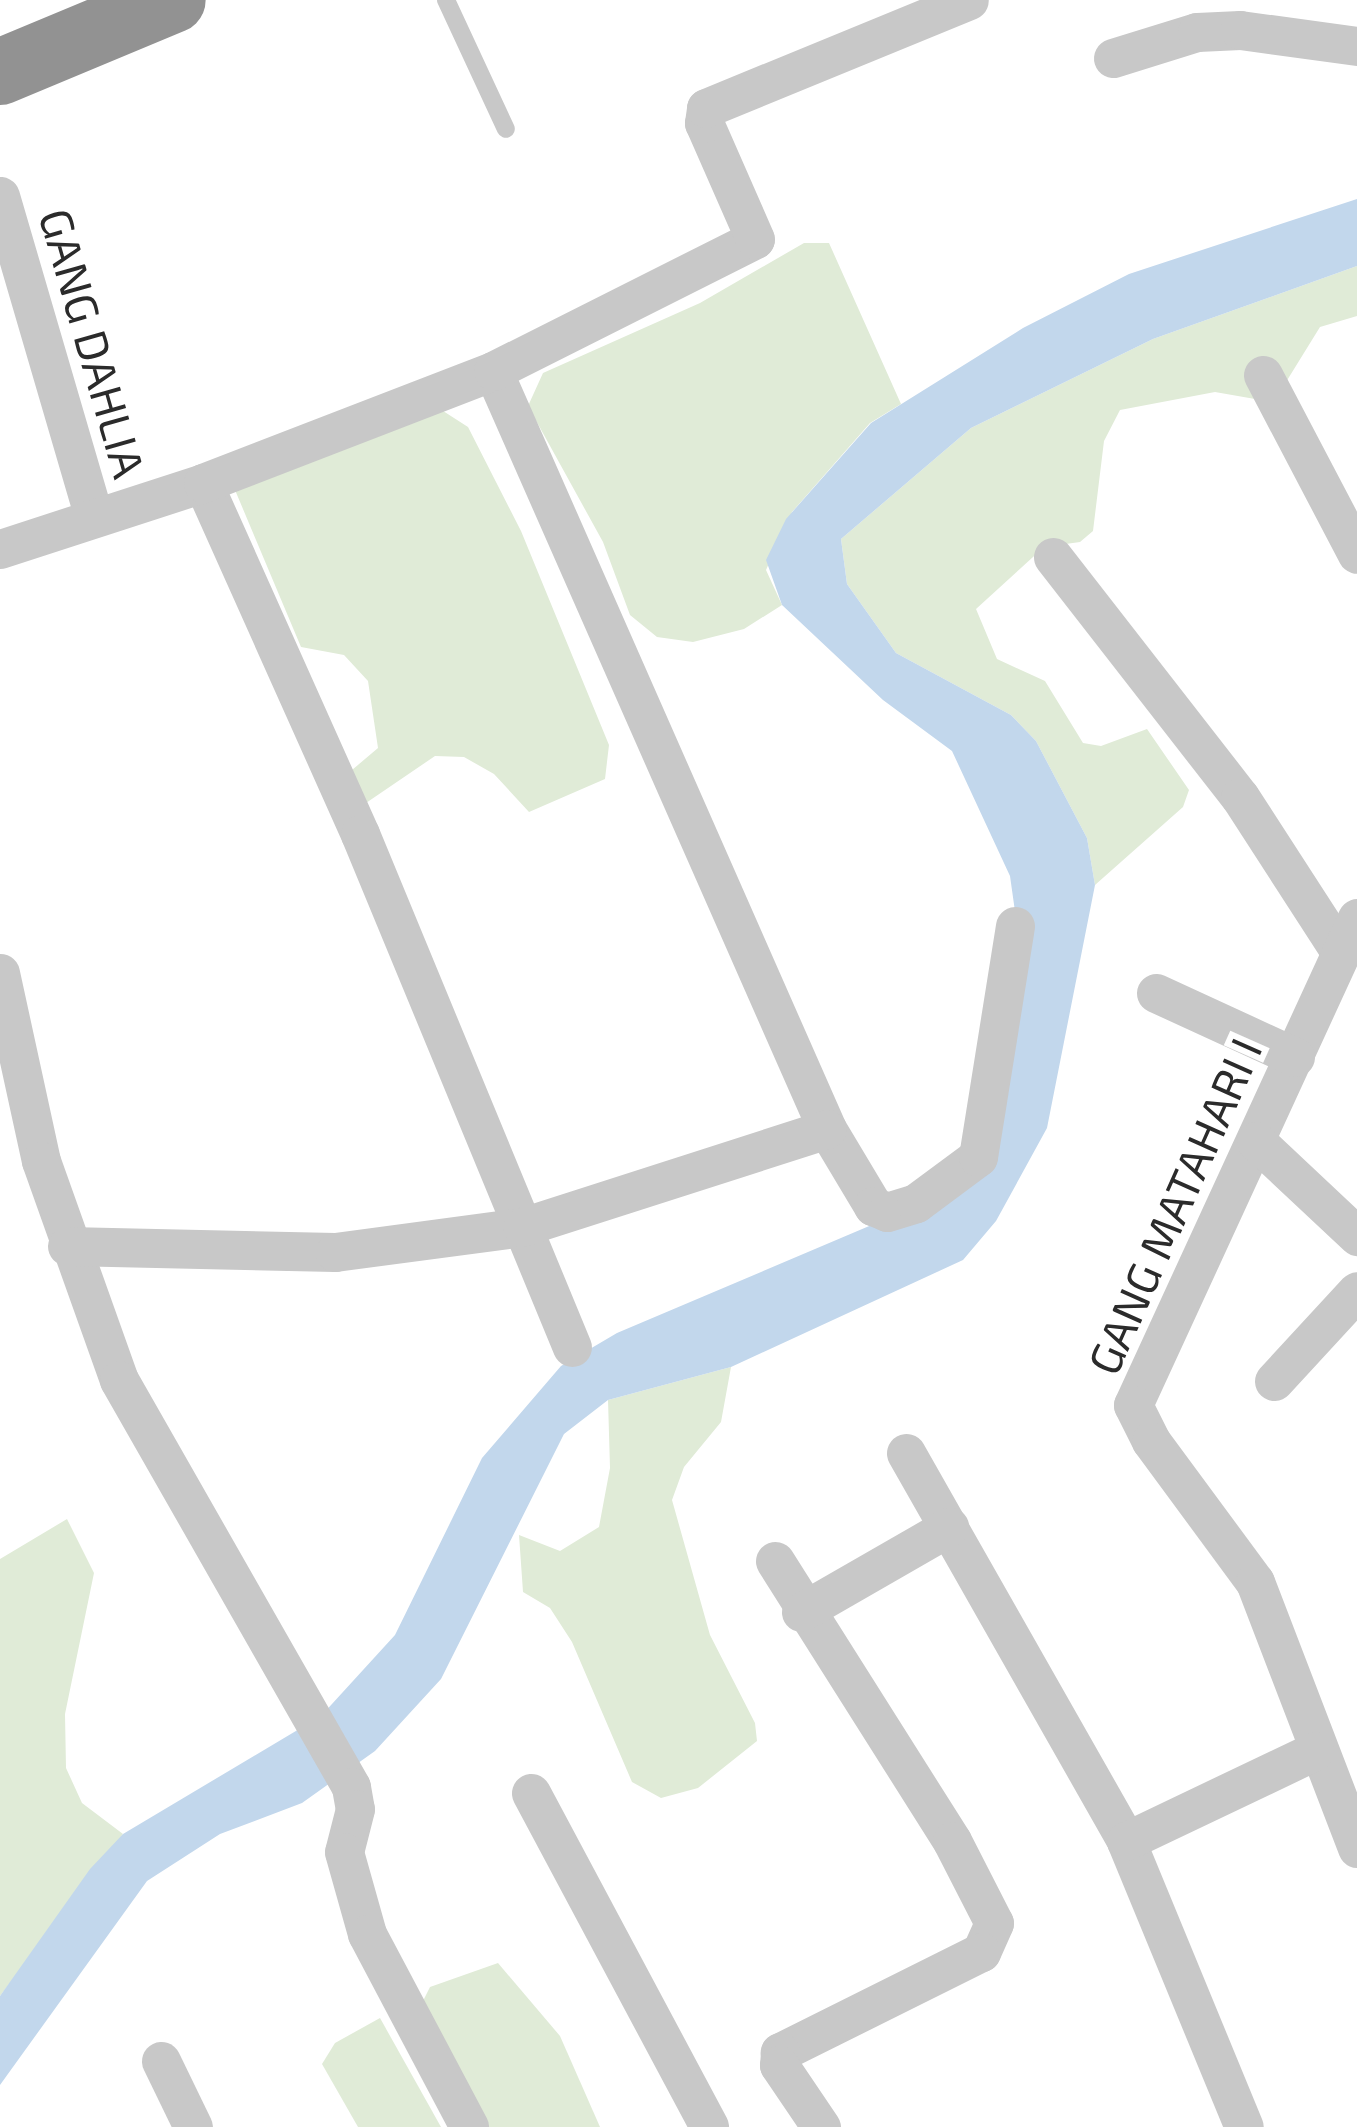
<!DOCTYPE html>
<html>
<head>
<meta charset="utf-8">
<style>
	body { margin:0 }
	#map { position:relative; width:1357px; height:2127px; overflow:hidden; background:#fff; font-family:"Exo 2",sans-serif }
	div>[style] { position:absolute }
	.green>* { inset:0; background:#e0ebd7 }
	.water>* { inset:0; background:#c2d7ec }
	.lane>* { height:18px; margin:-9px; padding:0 9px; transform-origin:9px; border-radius:9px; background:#c8c8c8 }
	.street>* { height:39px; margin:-19.5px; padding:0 19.5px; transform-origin:19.5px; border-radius:19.5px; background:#c8c8c8 }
	.highway>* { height:66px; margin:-33px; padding:0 33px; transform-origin:33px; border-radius:33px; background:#929292 }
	span { translate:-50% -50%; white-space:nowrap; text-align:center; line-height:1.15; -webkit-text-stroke:12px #fff; paint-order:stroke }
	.street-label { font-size:45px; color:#2b2b2b }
</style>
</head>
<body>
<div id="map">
	<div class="green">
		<i style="clip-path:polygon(804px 243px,829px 243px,901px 404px,870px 423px,792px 512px,766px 570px,782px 605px,744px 629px,693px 642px,657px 637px,630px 615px,603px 542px,528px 406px,543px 373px,700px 303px)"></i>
		<i style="clip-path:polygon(1357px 266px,1357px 316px,1320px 327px,1286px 382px,1255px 399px,1215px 392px,1120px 410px,1104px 441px,1093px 531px,1080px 542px,1044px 547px,976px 609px,997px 659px,1045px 681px,1083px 743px,1101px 746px,1147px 729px,1189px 790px,1183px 807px,1095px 885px,1087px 838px,1036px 741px,1011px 715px,896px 653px,847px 584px,841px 539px,971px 428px,1153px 339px)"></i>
		<i style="clip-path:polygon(440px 409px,468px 427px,521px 531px,609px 745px,605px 779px,529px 812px,494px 774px,464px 757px,435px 756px,366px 803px,352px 770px,378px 748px,368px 681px,344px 655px,301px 647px,235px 490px)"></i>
		<i style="clip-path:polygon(731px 1367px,721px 1422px,684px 1467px,672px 1500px,710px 1635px,755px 1723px,757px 1741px,698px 1788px,661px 1798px,632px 1782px,572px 1642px,550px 1608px,523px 1592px,519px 1535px,560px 1551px,599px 1527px,610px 1468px,608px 1400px)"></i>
		<i style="clip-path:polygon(67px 1519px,94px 1573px,65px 1714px,66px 1768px,82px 1803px,123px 1834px,0 1996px,0 1559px)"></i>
		<i style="clip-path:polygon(498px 1963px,560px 2036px,600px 2127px,487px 2127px,422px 2003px,430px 1987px)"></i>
		<i style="clip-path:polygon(380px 2018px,441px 2127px,358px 2127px,322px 2064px,335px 2043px)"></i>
	</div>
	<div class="water">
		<i style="clip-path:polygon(1357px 199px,1357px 266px,1153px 339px,971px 428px,841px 539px,847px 584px,896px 653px,1011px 715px,1036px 741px,1087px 838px,1095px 885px,1047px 1128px,996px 1221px,963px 1260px,731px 1367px,608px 1400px,564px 1434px,441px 1679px,375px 1751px,302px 1803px,220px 1834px,147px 1881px,0 2085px,0 1996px,90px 1869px,123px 1834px,321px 1716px,395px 1635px,482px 1458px,561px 1366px,617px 1333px,947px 1193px,1020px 947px,1010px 876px,952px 751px,883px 700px,782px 605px,766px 560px,786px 519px,871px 423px,1023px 328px,1129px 274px)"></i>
	</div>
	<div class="lane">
		<i style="left:446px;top:0;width:142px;rotate:65.1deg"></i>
	</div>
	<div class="street">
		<i style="left:1113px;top:58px;width:88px;rotate:-17.2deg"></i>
		<i style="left:1197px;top:32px;width:43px;rotate:-2.7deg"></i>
		<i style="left:1240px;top:30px;width:118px;rotate:7.8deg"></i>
		<i style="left:0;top:196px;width:335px;rotate:73.7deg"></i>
		<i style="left:493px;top:371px;width:828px;rotate:66.22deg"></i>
		<i style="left:827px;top:1129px;width:90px;rotate:59.1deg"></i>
		<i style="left:873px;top:1206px;width:15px;rotate:23deg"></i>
		<i style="left:887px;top:1212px;width:30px;rotate:-17deg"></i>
		<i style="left:916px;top:1203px;width:77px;rotate:-36.6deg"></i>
		<i style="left:978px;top:1157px;width:234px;rotate:-80.9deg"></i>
		<i style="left:1263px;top:375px;width:202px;rotate:62.3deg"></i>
		<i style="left:203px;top:483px;width:385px;rotate:65.9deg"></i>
		<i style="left:360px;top:834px;width:555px;rotate:67.55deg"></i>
		<i style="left:0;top:549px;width:213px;rotate:-18deg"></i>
		<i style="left:203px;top:483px;width:311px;rotate:-21.1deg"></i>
		<i style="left:493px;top:371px;width:293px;rotate:-26.7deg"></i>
		<i style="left:755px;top:239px;width:127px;rotate:-113.7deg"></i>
		<i style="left:704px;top:123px;width:15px;rotate:-82deg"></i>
		<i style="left:706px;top:108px;width:284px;rotate:-22.3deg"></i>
		<i style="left:1053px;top:557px;width:304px;rotate:52.1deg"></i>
		<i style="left:1240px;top:797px;width:186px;rotate:57.1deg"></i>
		<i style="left:1357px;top:918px;width:536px;rotate:114.7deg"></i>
		<i style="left:1133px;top:1405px;width:40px;rotate:63.4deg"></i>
		<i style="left:1151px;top:1441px;width:175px;rotate:53.6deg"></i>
		<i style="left:1255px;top:1582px;width:285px;rotate:69deg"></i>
		<i style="left:0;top:973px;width:192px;rotate:77.7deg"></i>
		<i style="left:41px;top:1161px;width:232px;rotate:70.4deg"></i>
		<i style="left:119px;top:1380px;width:468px;rotate:60.3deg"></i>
		<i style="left:351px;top:1787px;width:22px;rotate:80deg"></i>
		<i style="left:355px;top:1809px;width:44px;rotate:104.3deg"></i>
		<i style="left:344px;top:1852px;width:85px;rotate:74.3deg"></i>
		<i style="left:367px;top:1934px;width:218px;rotate:62.1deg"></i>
		<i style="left:1156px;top:993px;width:153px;rotate:24.7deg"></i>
		<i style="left:1256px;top:1141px;width:139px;rotate:43.2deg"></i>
		<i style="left:67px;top:1246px;width:268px;rotate:1.3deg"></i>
		<i style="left:335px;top:1252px;width:189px;rotate:-7.6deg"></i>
		<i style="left:522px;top:1227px;width:320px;rotate:-17.8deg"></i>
		<i style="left:1274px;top:1381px;width:122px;rotate:-47.3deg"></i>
		<i style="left:906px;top:1453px;width:446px;rotate:60.4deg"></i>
		<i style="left:1126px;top:1841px;width:309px;rotate:67.6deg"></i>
		<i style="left:775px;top:1561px;width:331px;rotate:57.7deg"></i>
		<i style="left:952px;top:1841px;width:92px;rotate:62.9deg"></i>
		<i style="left:994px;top:1923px;width:32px;rotate:114deg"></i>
		<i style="left:981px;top:1952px;width:225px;rotate:153.5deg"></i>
		<i style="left:780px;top:2052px;width:13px;rotate:94deg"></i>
		<i style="left:779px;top:2065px;width:75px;rotate:55.9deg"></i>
		<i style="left:801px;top:1612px;width:171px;rotate:-29.9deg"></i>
		<i style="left:531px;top:1793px;width:378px;rotate:61.9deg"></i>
		<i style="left:1126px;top:1841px;width:209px;rotate:-25.5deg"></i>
		<i style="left:161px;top:2061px;width:73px;rotate:64.1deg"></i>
	</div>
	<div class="highway">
		<i style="left:0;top:72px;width:187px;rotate:-22.6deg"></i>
	</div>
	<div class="street-label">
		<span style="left:93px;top:343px;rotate:74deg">GANG DAHLIA</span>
		<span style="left:1174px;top:1206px;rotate:-66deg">GANG MATAHARI I</span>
	</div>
</div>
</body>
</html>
